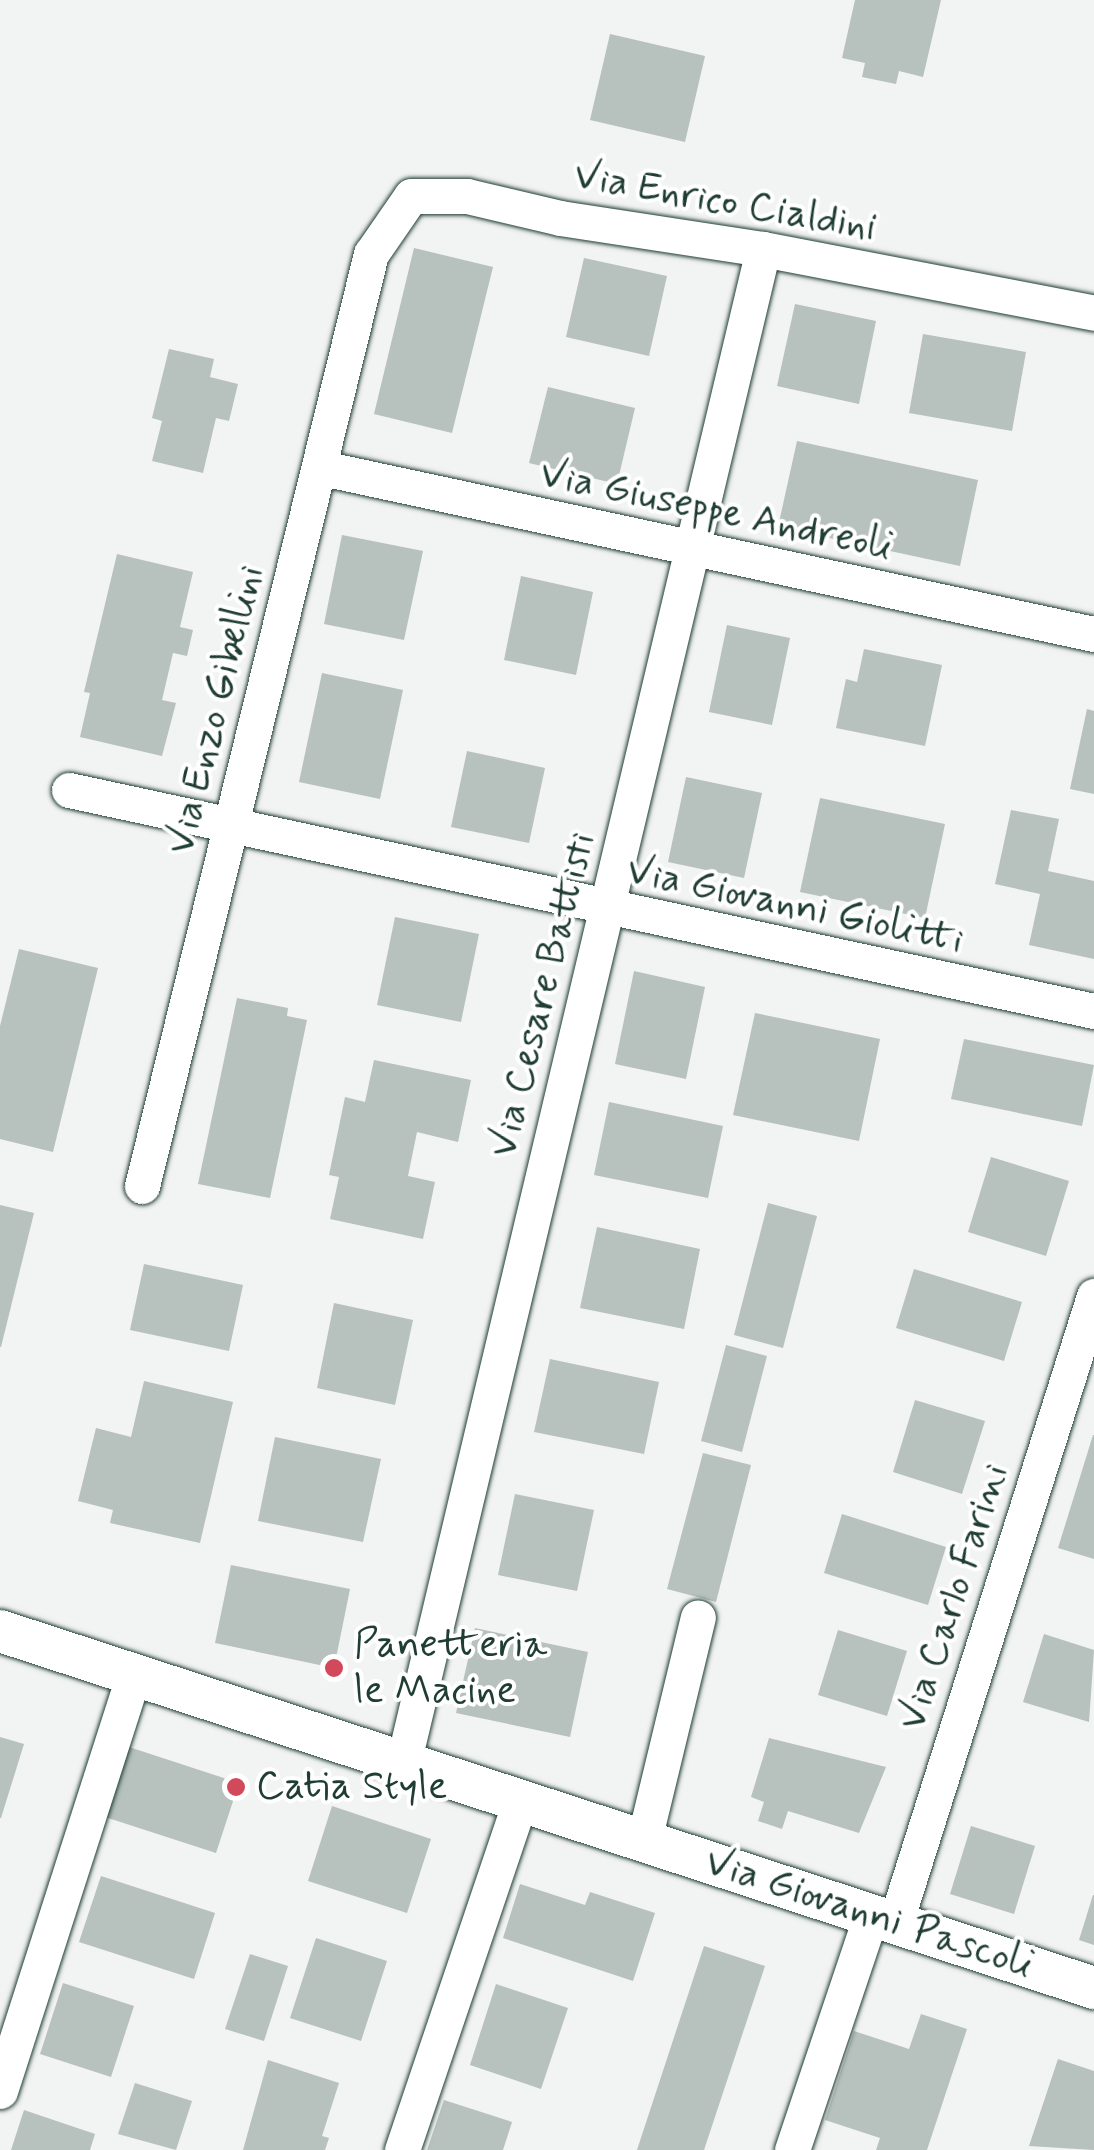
<!DOCTYPE html>
<html>
<head>
<meta charset="utf-8">
<style>
	body { margin:0 }
	#map { position:relative; width:1094px; height:2150px; overflow:hidden; background:#f2f3f3; font-family:Mynerve,sans-serif }
	div>[style] { position:absolute }
	.building>* { inset:0; background:#b7c1bd }
	.roads { filter:drop-shadow(0 0 2px #1f3d34) drop-shadow(0 0 2px #1f3d34) }
	.minor>* { height:35px; margin:-17.5px; padding:0 17.5px; transform-origin:17.5px; border-radius:17.5px; background:#fff }
	.tertiary>* { height:42px; margin:-21px; padding:0 21px; transform-origin:21px; border-radius:21px; background:#fff }
	.dots>* { width:28px; height:28px; translate:-50% -50%; box-sizing:border-box; border:5px solid #fff; border-radius:50% }
	span { translate:-50% -50%; white-space:nowrap; text-align:center; line-height:1.15; -webkit-text-stroke:8px #fff; paint-order:stroke }
	.street-label { font-size:40px; color:#1f3d34 }
	.poi-label { font-size:40px; color:#1f3d34 }
	.left { translate:0 -50%; text-align:left }
</style>
</head>
<body>
<div id="map">
	<div class="building">
		<i style="clip-path:polygon(855px 0,941px 0,923px 77px,899px 71px,896px 84px,862px 77px,865px 63px,842px 58px)"></i>
		<i style="clip-path:polygon(610px 34px,705px 56px,685px 142px,590px 120px)"></i>
		<i style="clip-path:polygon(414px 248px,493px 267px,452px 433px,374px 414px)"></i>
		<i style="clip-path:polygon(584px 258px,667px 276px,649px 356px,566px 337px)"></i>
		<i style="clip-path:polygon(795px 304px,876px 321px,859px 404px,777px 386px)"></i>
		<i style="clip-path:polygon(923px 334px,1026px 352px,1012px 431px,909px 413px)"></i>
		<i style="clip-path:polygon(169px 349px,214px 359px,210px 377px,238px 384px,229px 421px,216px 418px,203px 473px,152px 461px,162px 421px,152px 418px)"></i>
		<i style="clip-path:polygon(548px 387px,635px 408px,617px 484px,529px 463px)"></i>
		<i style="clip-path:polygon(797px 441px,978px 480px,960px 566px,778px 527px)"></i>
		<i style="clip-path:polygon(342px 535px,423px 551px,404px 640px,324px 624px)"></i>
		<i style="clip-path:polygon(117px 554px,193px 572px,180px 627px,193px 630px,187px 656px,173px 653px,162px 700px,176px 703px,162px 756px,80px 737px,90px 693px,84px 692px)"></i>
		<i style="clip-path:polygon(521px 576px,593px 592px,576px 675px,504px 660px)"></i>
		<i style="clip-path:polygon(727px 625px,790px 638px,772px 725px,709px 712px)"></i>
		<i style="clip-path:polygon(864px 649px,942px 665px,925px 746px,836px 728px,846px 679px,857px 682px)"></i>
		<i style="clip-path:polygon(322px 673px,403px 690px,380px 799px,299px 782px)"></i>
		<i style="clip-path:polygon(1087px 709px,1094px 711px,1094px 794px,1070px 789px)"></i>
		<i style="clip-path:polygon(467px 751px,545px 768px,529px 843px,451px 827px)"></i>
		<i style="clip-path:polygon(686px 777px,762px 793px,744px 878px,668px 862px)"></i>
		<i style="clip-path:polygon(820px 798px,945px 824px,925px 918px,800px 892px)"></i>
		<i style="clip-path:polygon(1011px 810px,1059px 819px,1048px 871px,1094px 881px,1094px 959px,1029px 945px,1040px 894px,995px 884px)"></i>
		<i style="clip-path:polygon(395px 917px,479px 934px,461px 1022px,377px 1005px)"></i>
		<i style="clip-path:polygon(19px 949px,98px 968px,53px 1152px,0 1139px,0 1026px)"></i>
		<i style="clip-path:polygon(634px 971px,705px 987px,686px 1079px,615px 1064px)"></i>
		<i style="clip-path:polygon(237px 998px,288px 1008px,287px 1016px,307px 1020px,270px 1198px,198px 1184px)"></i>
		<i style="clip-path:polygon(755px 1013px,880px 1039px,859px 1141px,733px 1115px)"></i>
		<i style="clip-path:polygon(964px 1039px,1094px 1065px,1082px 1126px,951px 1099px)"></i>
		<i style="clip-path:polygon(374px 1060px,471px 1080px,458px 1142px,417px 1132px,408px 1176px,435px 1182px,423px 1239px,330px 1219px,339px 1177px,329px 1175px,345px 1097px,365px 1102px)"></i>
		<i style="clip-path:polygon(609px 1102px,723px 1126px,708px 1198px,594px 1175px)"></i>
		<i style="clip-path:polygon(991px 1157px,1069px 1181px,1046px 1256px,968px 1232px)"></i>
		<i style="clip-path:polygon(768px 1203px,817px 1216px,783px 1348px,734px 1335px)"></i>
		<i style="clip-path:polygon(0 1205px,34px 1213px,1px 1347px,0 1347px)"></i>
		<i style="clip-path:polygon(597px 1227px,700px 1249px,684px 1329px,580px 1308px)"></i>
		<i style="clip-path:polygon(144px 1264px,243px 1285px,229px 1351px,130px 1330px)"></i>
		<i style="clip-path:polygon(914px 1269px,1022px 1302px,1004px 1361px,896px 1328px)"></i>
		<i style="clip-path:polygon(334px 1303px,413px 1320px,395px 1405px,317px 1388px)"></i>
		<i style="clip-path:polygon(726px 1345px,767px 1356px,742px 1452px,701px 1441px)"></i>
		<i style="clip-path:polygon(550px 1359px,659px 1382px,644px 1454px,534px 1432px)"></i>
		<i style="clip-path:polygon(144px 1381px,233px 1402px,200px 1543px,110px 1523px,113px 1510px,78px 1501px,96px 1428px,131px 1437px)"></i>
		<i style="clip-path:polygon(915px 1400px,985px 1421px,962px 1494px,893px 1472px)"></i>
		<i style="clip-path:polygon(1093px 1435px,1094px 1435px,1094px 1559px,1058px 1548px)"></i>
		<i style="clip-path:polygon(275px 1437px,381px 1459px,363px 1542px,258px 1521px)"></i>
		<i style="clip-path:polygon(703px 1453px,751px 1465px,716px 1602px,667px 1589px)"></i>
		<i style="clip-path:polygon(515px 1494px,594px 1510px,577px 1591px,498px 1575px)"></i>
		<i style="clip-path:polygon(842px 1514px,946px 1547px,928px 1605px,824px 1573px)"></i>
		<i style="clip-path:polygon(231px 1565px,350px 1589px,334px 1668px,215px 1643px)"></i>
		<i style="clip-path:polygon(475px 1628px,588px 1652px,570px 1737px,456px 1713px)"></i>
		<i style="clip-path:polygon(838px 1630px,907px 1651px,887px 1716px,818px 1695px)"></i>
		<i style="clip-path:polygon(1044px 1634px,1094px 1650px,1089px 1722px,1023px 1702px)"></i>
		<i style="clip-path:polygon(0 1737px,24px 1744px,1px 1818px,0 1818px)"></i>
		<i style="clip-path:polygon(769px 1738px,886px 1767px,859px 1833px,788px 1811px,782px 1829px,758px 1821px,764px 1802px,751px 1797px)"></i>
		<i style="clip-path:polygon(126px 1746px,239px 1783px,216px 1853px,102px 1816px)"></i>
		<i style="clip-path:polygon(332px 1806px,431px 1839px,407px 1913px,308px 1881px)"></i>
		<i style="clip-path:polygon(971px 1826px,1035px 1846px,1014px 1914px,950px 1894px)"></i>
		<i style="clip-path:polygon(101px 1876px,215px 1913px,194px 1979px,79px 1942px)"></i>
		<i style="clip-path:polygon(520px 1884px,585px 1905px,590px 1892px,655px 1913px,633px 1981px,503px 1938px)"></i>
		<i style="clip-path:polygon(1093px 1895px,1094px 1895px,1094px 1945px,1079px 1940px)"></i>
		<i style="clip-path:polygon(316px 1938px,387px 1961px,361px 2041px,290px 2018px)"></i>
		<i style="clip-path:polygon(704px 1946px,765px 1966px,704px 2150px,637px 2150px)"></i>
		<i style="clip-path:polygon(250px 1954px,288px 1966px,264px 2041px,225px 2029px)"></i>
		<i style="clip-path:polygon(63px 1983px,134px 2006px,111px 2077px,40px 2054px)"></i>
		<i style="clip-path:polygon(496px 1984px,568px 2008px,541px 2089px,470px 2065px)"></i>
		<i style="clip-path:polygon(921px 2014px,967px 2029px,927px 2150px,876px 2150px,880px 2138px,825px 2120px,854px 2031px,909px 2049px)"></i>
		<i style="clip-path:polygon(1058px 2059px,1094px 2071px,1094px 2150px,1029px 2146px)"></i>
		<i style="clip-path:polygon(268px 2060px,339px 2083px,322px 2136px,329px 2138px,325px 2150px,243px 2150px)"></i>
		<i style="clip-path:polygon(135px 2083px,192px 2101px,176px 2150px,118px 2134px)"></i>
		<i style="clip-path:polygon(444px 2100px,512px 2122px,503px 2150px,427px 2150px)"></i>
		<i style="clip-path:polygon(24px 2110px,95px 2134px,90px 2150px,11px 2150px)"></i>
	</div>
	<div class="roads">
		<div class="minor">
			<i style="left:322px;top:468px;width:790px;rotate:12.14deg"></i>
			<i style="left:69px;top:790px;width:1049px;rotate:12.17deg"></i>
			<i style="left:142px;top:1186px;width:960px;rotate:-76.2deg"></i>
			<i style="left:371px;top:254px;width:70px;rotate:-55.4deg"></i>
			<i style="left:411px;top:196px;width:56px"></i>
			<i style="left:467px;top:196px;width:96px;rotate:13.3deg"></i>
			<i style="left:560px;top:218px;width:205px;rotate:8.7deg"></i>
			<i style="left:763px;top:249px;width:337px;rotate:10.9deg"></i>
			<i style="left:404px;top:1760px;width:1553px;rotate:-76.63deg"></i>
			<i style="left:644px;top:1840px;width:229px;rotate:-76.4deg"></i>
			<i style="left:895px;top:1924px;width:659px;rotate:-72.42deg"></i>
			<i style="left:0;top:2091px;width:438px;rotate:-72.2deg"></i>
			<i style="left:402px;top:2150px;width:371px;rotate:-71.3deg"></i>
			<i style="left:792px;top:2150px;width:248px;rotate:-71.4deg"></i>
		</div>
		<div class="tertiary">
			<i style="left:0;top:1631px;width:1151px;rotate:18.07deg"></i>
		</div>
	</div>
	<div class="dots">
		<i style="left:334px;top:1668px;background:#d1495b"></i>
		<i style="left:236px;top:1787px;background:#d1495b"></i>
	</div>
	<div class="street-label">
		<span style="left:725px;top:202px;rotate:10deg">Via Enrico Cialdini</span>
		<span style="left:716px;top:511px;rotate:12deg">Via Giuseppe Andreoli</span>
		<span style="left:216px;top:710px;rotate:-76deg">Via Enzo Gibellini</span>
		<span style="left:795px;top:906px;rotate:12deg">Via Giovanni Giolitti</span>
		<span style="left:543px;top:995px;rotate:-76deg">Via Cesare Battisti</span>
		<span style="left:954px;top:1597px;rotate:-72deg">Via Carlo Farini</span>
		<span style="left:869px;top:1914px;rotate:18deg">Via Giovanni Pascoli</span>
	</div>
	<div class="poi-label">
		<span class="left" style="left:354px;top:1668px">Panetteria<br>le Macine</span>
		<span class="left" style="left:256px;top:1787px">Catia Style</span>
	</div>
</div>
</body>
</html>
